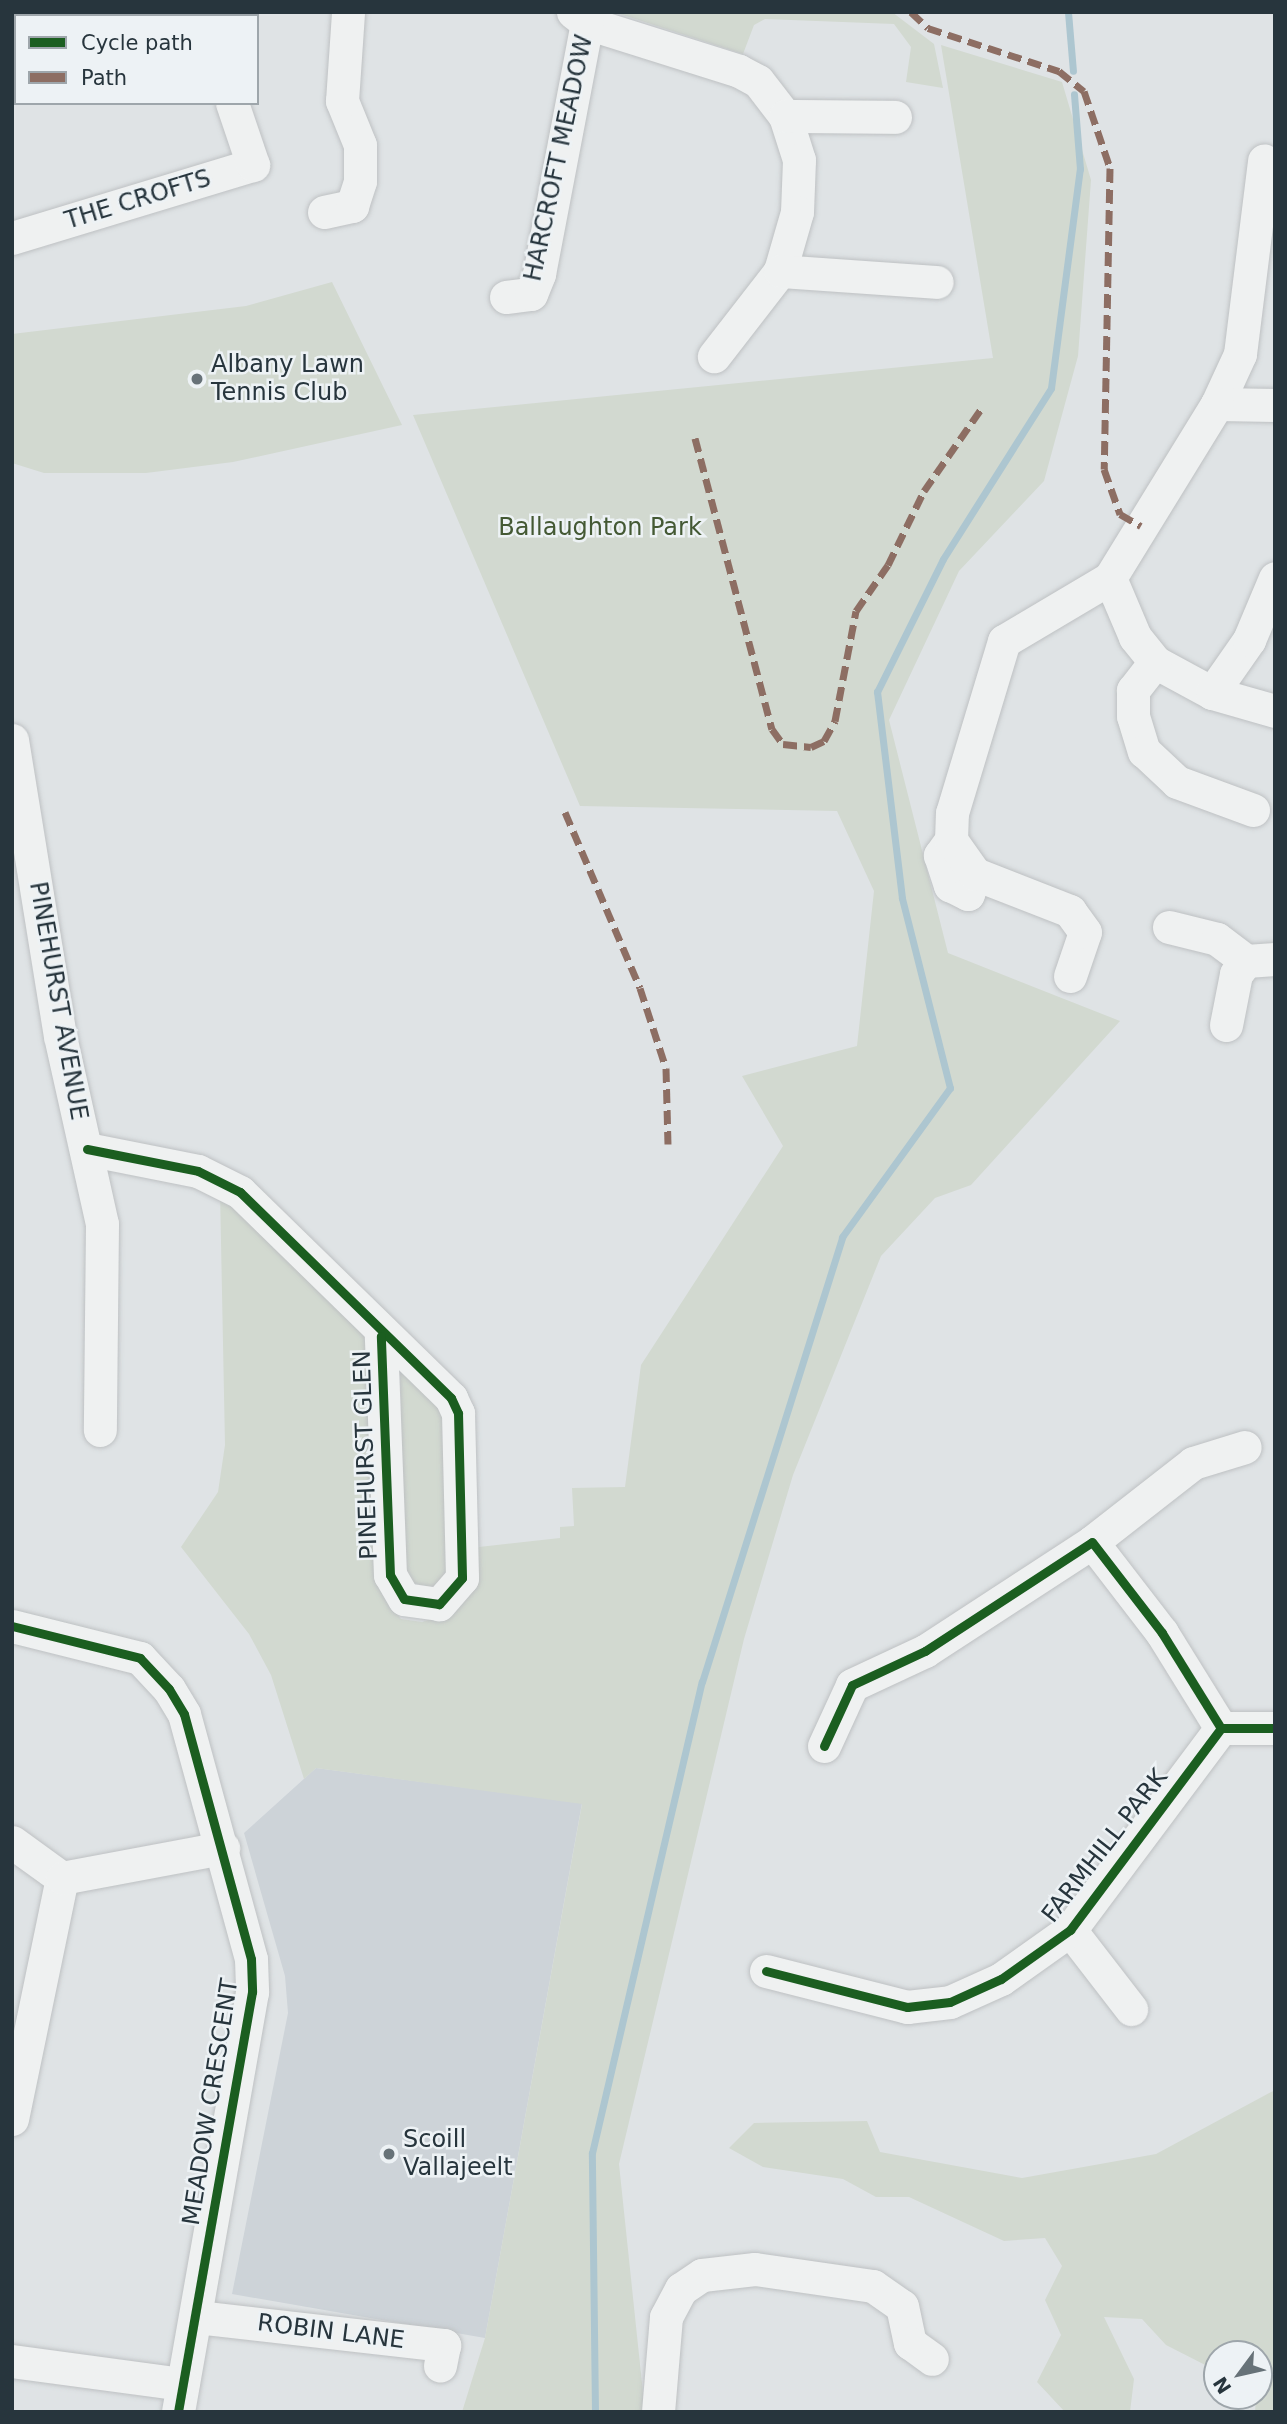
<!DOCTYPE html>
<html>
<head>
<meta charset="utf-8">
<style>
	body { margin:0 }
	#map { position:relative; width:1287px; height:2424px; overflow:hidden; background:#dfe3e5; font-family:"DejaVu Sans",sans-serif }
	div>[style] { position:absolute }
	.built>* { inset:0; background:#cdd3d8 }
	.green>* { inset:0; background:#d2d9d0 }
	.stream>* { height:7px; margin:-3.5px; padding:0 3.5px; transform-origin:3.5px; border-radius:3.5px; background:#adc6d0 }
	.roads { filter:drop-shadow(0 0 2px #bec1c3) drop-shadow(0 0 2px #bec1c3) }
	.minor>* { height:33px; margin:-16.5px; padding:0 16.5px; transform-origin:16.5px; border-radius:16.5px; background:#eff1f1 }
	.quiet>* { height:7px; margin-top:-3.5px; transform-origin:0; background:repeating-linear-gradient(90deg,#8d6e63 0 14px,transparent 0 21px) }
	.cycleway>* { height:9px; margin:-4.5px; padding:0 4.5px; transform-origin:4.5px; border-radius:4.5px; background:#1b5e20 }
	.dots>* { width:19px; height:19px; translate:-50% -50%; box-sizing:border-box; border:4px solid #edf2f5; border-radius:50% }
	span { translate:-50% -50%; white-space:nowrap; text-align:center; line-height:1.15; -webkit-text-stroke:5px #edf2f5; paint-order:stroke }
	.street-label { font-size:24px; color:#27353d }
	.poi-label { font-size:24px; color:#27353d }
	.left { translate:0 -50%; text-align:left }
	.park-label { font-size:24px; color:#445934 }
	.frame { position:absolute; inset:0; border:14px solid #27353d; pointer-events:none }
	.legend { position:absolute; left:14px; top:14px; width:245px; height:91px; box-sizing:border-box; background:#edf2f5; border:2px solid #9ea6ab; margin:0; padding:9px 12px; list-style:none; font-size:21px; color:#27353d }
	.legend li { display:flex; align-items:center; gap:14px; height:35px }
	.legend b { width:35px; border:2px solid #9ea6ab }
	.north { position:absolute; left:1203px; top:2340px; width:70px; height:70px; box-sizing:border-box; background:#edf2f5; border:2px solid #9ea6ab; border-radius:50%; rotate:237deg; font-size:19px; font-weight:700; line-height:28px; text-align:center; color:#27353d }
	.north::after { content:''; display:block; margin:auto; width:24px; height:32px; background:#677278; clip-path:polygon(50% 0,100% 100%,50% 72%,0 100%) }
</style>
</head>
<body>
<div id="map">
	<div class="built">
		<i style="clip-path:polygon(316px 1768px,582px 1803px,485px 2338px,232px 2294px,288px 2013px,285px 1976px,244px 1833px)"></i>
	</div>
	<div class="green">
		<i style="clip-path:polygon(614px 12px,892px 12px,934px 44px,943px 88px,906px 82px,911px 47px,894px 24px,765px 19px,754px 25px,743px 54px)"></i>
		<i style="clip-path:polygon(941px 45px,1062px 82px,1091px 180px,1078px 356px,1044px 481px,959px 571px,889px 720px,948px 953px,1120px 1021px,971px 1185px,935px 1198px,881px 1256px,793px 1475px,744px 1639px,619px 2164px,645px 2412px,462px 2412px,485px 2338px,582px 1804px,316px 1768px,304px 1779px,271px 1675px,249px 1634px,181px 1547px,218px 1492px,225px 1445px,220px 1191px,368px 1336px,382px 1594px,401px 1619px,422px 1622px,455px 1611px,469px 1596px,472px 1552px,479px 1547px,560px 1538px,560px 1527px,574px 1526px,572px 1488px,625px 1487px,641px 1365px,783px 1146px,742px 1076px,857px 1046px,874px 891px,837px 811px,580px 806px,413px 415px,993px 358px)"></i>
		<i style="clip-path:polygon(332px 282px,402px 425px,233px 462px,146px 473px,44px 473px,12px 463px,12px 334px,246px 306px)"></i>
		<i style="clip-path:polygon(400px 1369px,445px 1407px,446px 1576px,431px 1588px,405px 1580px)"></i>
		<i style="clip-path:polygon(1275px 2090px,1275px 2412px,1255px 2412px,1259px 2354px,1217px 2354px,1217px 2371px,1166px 2345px,1142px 2319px,1104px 2317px,1134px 2379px,1130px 2412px,1065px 2412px,1037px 2382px,1061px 2335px,1045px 2300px,1062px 2266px,1045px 2238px,1004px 2241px,909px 2197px,876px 2197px,843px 2179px,763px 2167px,729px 2148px,754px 2123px,867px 2121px,880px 2152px,1022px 2178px,1156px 2154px)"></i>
	</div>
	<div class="stream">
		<i style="left:1068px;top:12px;width:59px;rotate:85.2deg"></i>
		<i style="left:595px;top:2412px;width:259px;rotate:-90.7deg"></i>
		<i style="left:592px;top:2153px;width:484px;rotate:-76.9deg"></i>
		<i style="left:702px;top:1682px;width:467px;rotate:-72.5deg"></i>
		<i style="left:842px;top:1237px;width:184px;rotate:-54.1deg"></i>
		<i style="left:950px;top:1088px;width:196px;rotate:-104.2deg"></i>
		<i style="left:902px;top:898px;width:208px;rotate:-96.9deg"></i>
		<i style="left:877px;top:692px;width:148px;rotate:-63.6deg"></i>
		<i style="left:943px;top:559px;width:202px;rotate:-57.7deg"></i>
		<i style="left:1051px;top:388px;width:221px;rotate:-82.5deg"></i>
		<i style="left:1080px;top:169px;width:75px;rotate:-94.6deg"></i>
	</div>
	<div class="roads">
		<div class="minor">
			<i style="left:196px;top:12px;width:4px;rotate:76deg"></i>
			<i style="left:573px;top:12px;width:18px;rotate:38deg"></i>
			<i style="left:587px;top:23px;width:159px;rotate:17.5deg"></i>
			<i style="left:739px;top:71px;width:21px;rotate:28deg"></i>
			<i style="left:758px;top:81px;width:44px;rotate:52.4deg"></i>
			<i style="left:785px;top:116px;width:46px;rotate:72.3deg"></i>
			<i style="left:799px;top:160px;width:52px;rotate:92.2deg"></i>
			<i style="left:797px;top:212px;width:61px;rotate:106.1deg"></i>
			<i style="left:780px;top:271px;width:108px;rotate:127.8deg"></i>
			<i style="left:785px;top:116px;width:110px;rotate:0.5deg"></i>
			<i style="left:324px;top:212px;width:29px;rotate:-12deg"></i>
			<i style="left:352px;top:206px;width:26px;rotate:-72deg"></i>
			<i style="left:360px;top:181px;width:36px;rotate:-90deg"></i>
			<i style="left:360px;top:145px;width:48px;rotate:-112.2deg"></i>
			<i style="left:342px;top:101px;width:89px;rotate:-86.1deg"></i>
			<i style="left:12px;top:238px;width:252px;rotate:-16.9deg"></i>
			<i style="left:253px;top:165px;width:65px;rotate:-108.7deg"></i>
			<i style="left:780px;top:271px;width:157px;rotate:4deg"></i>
			<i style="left:506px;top:297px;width:25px;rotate:-7deg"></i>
			<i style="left:531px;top:294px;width:22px;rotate:-68deg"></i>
			<i style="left:539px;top:274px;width:256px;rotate:-79.2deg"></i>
			<i style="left:1217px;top:404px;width:55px;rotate:-65.3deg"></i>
			<i style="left:1240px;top:354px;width:195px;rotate:-82.9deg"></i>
			<i style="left:1275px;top:405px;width:58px;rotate:-179deg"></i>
			<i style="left:1217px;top:404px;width:204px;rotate:121.6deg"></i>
			<i style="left:1110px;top:578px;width:64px;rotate:67deg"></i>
			<i style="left:1135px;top:637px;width:32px;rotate:51deg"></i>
			<i style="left:1155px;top:662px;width:65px;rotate:28.5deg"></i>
			<i style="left:1212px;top:693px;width:66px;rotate:15.9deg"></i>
			<i style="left:1155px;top:662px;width:36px;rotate:128deg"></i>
			<i style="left:1133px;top:690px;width:26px;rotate:90deg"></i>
			<i style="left:1133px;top:716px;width:37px;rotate:73deg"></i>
			<i style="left:1144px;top:751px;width:45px;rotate:43.2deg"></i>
			<i style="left:1177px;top:782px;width:81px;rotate:20.2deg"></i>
			<i style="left:1212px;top:693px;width:65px;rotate:-55.1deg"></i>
			<i style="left:1249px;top:640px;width:67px;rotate:-67.2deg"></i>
			<i style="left:12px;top:740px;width:300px;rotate:80.8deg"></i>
			<i style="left:60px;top:1036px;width:193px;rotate:77.4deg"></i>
			<i style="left:102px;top:1224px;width:206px;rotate:90.6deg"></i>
			<i style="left:951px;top:840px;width:19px;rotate:126deg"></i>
			<i style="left:940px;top:855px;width:32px;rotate:72deg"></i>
			<i style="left:950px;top:885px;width:20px;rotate:27deg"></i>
			<i style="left:968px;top:894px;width:21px;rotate:-71deg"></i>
			<i style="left:1169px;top:927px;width:49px;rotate:14deg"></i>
			<i style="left:1217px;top:939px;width:36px;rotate:37deg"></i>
			<i style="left:1070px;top:976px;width:46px;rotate:-71.2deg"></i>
			<i style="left:1085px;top:932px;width:26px;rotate:-126deg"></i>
			<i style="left:1070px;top:911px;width:102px;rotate:-158.7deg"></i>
			<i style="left:975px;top:874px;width:42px;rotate:-125.2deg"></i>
			<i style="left:951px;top:840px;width:27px;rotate:-88deg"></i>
			<i style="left:952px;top:813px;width:180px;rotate:-73.2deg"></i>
			<i style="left:1004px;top:641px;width:123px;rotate:-30.7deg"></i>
			<i style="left:1226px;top:1025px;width:52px;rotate:-78.9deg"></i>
			<i style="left:1236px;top:974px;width:16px;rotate:-52deg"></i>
			<i style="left:1246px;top:961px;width:29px;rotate:-4deg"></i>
			<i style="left:87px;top:1149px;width:113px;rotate:11.2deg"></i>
			<i style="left:198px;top:1171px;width:47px;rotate:26.6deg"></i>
			<i style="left:240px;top:1192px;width:295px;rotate:44.3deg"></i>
			<i style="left:451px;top:1398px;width:17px;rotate:65deg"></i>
			<i style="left:458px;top:1413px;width:165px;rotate:88.6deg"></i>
			<i style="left:462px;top:1578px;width:35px;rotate:131deg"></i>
			<i style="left:439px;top:1604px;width:35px;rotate:-172deg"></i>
			<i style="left:404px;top:1599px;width:28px;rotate:-120deg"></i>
			<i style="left:390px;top:1575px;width:239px;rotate:-92.2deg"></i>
			<i style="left:1092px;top:1542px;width:128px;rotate:-38deg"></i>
			<i style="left:1193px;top:1463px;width:54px;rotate:-17.1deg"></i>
			<i style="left:12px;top:1626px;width:132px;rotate:14deg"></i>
			<i style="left:140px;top:1658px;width:42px;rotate:46.9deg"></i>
			<i style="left:169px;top:1689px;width:29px;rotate:59deg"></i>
			<i style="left:184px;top:1714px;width:254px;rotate:74.7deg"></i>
			<i style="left:251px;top:1959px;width:33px;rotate:88deg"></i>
			<i style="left:252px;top:1992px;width:426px;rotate:100deg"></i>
			<i style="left:824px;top:1746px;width:67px;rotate:-65.3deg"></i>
			<i style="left:852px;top:1685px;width:81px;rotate:-25deg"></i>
			<i style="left:925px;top:1651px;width:199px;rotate:-33.1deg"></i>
			<i style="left:1092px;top:1542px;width:115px;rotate:52.4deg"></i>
			<i style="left:1162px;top:1633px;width:112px;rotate:58.2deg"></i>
			<i style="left:12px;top:1842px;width:62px;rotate:35.8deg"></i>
			<i style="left:1070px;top:1930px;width:100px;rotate:52.3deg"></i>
			<i style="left:766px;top:1971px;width:146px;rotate:14.3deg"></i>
			<i style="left:907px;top:2007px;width:43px;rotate:-6.6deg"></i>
			<i style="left:950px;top:2002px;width:56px;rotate:-24.3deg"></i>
			<i style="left:1001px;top:1979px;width:85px;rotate:-35.4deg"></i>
			<i style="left:1070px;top:1930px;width:252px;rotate:-53.2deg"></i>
			<i style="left:1221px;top:1728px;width:54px"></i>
			<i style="left:12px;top:2119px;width:246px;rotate:-78.3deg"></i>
			<i style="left:62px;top:1878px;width:164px;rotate:-10.6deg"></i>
			<i style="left:197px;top:2317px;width:249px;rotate:6.5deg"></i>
			<i style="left:444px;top:2345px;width:21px;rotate:101deg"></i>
			<i style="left:12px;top:2361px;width:172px;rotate:7.7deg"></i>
			<i style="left:658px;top:2412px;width:95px;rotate:-85.2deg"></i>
			<i style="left:666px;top:2317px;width:32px;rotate:-62deg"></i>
			<i style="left:681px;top:2289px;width:25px;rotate:-34deg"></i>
			<i style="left:702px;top:2275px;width:53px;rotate:-6.5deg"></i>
			<i style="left:755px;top:2269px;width:119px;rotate:8.2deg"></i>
			<i style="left:873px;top:2286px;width:35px;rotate:35deg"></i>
			<i style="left:902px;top:2306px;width:38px;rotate:78deg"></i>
			<i style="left:910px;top:2343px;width:27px;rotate:36deg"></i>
		</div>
	</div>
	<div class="quiet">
		<i style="left:911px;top:12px;width:23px;rotate:43deg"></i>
		<i style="left:928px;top:28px;width:138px;rotate:18.2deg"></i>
		<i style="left:1059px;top:71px;width:32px;rotate:39deg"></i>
		<i style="left:1084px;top:91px;width:81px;rotate:71.3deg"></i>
		<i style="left:1110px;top:168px;width:301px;rotate:91.1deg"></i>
		<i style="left:1104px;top:469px;width:48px;rotate:70.4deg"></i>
		<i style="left:1120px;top:514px;width:24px;rotate:30deg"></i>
		<i style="left:695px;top:438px;width:301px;rotate:75.2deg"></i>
		<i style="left:772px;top:729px;width:19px;rotate:54deg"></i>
		<i style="left:783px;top:744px;width:28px;rotate:6deg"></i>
		<i style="left:811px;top:747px;width:14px;rotate:-25deg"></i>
		<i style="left:824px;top:741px;width:23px;rotate:-61deg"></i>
		<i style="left:835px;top:721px;width:112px;rotate:-79.2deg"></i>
		<i style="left:856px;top:611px;width:56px;rotate:-55.2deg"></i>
		<i style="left:888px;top:565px;width:82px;rotate:-64.1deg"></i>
		<i style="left:924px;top:491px;width:103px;rotate:-55.2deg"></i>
		<i style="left:565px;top:812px;width:191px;rotate:66.9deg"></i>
		<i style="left:640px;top:988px;width:84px;rotate:72deg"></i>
		<i style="left:666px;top:1068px;width:76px;rotate:88.5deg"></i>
	</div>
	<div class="cycleway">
		<i style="left:87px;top:1149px;width:113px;rotate:11.2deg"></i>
		<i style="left:198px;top:1171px;width:47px;rotate:26.6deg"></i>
		<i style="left:240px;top:1192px;width:295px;rotate:44.3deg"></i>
		<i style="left:451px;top:1398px;width:17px;rotate:65deg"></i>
		<i style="left:458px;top:1413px;width:165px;rotate:88.6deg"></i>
		<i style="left:462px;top:1578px;width:35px;rotate:131deg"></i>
		<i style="left:439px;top:1604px;width:35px;rotate:-172deg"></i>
		<i style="left:404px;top:1599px;width:28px;rotate:-120deg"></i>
		<i style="left:390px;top:1575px;width:239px;rotate:-92.2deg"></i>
		<i style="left:12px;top:1626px;width:132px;rotate:14deg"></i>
		<i style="left:140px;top:1658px;width:42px;rotate:46.9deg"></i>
		<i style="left:169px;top:1689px;width:29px;rotate:59deg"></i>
		<i style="left:184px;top:1714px;width:254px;rotate:74.7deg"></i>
		<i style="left:251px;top:1959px;width:33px;rotate:88deg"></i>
		<i style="left:252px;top:1992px;width:426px;rotate:100deg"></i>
		<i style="left:824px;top:1746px;width:67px;rotate:-65.3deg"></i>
		<i style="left:852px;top:1685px;width:81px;rotate:-25deg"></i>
		<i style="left:925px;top:1651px;width:199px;rotate:-33.1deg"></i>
		<i style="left:1092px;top:1542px;width:115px;rotate:52.4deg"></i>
		<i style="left:1162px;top:1633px;width:112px;rotate:58.2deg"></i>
		<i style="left:766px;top:1971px;width:146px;rotate:14.3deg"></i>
		<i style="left:907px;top:2007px;width:43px;rotate:-6.6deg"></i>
		<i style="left:950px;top:2002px;width:56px;rotate:-24.3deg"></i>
		<i style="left:1001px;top:1979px;width:85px;rotate:-35.4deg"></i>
		<i style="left:1070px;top:1930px;width:252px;rotate:-53.2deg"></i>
		<i style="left:1221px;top:1728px;width:54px"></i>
	</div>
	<div class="dots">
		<i style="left:197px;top:379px;background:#677278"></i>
		<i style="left:389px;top:2154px;background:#677278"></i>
	</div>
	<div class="street-label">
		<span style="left:559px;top:158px;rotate:-78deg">HARCROFT MEADOW</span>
		<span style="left:138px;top:200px;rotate:-17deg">THE CROFTS</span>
		<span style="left:58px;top:1001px;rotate:80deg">PINEHURST AVENUE</span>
		<span style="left:366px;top:1455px;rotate:-92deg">PINEHURST GLEN</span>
		<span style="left:1105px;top:1846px;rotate:-52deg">FARMHILL PARK</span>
		<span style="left:211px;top:2102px;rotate:-81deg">MEADOW CRESCENT</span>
		<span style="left:331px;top:2332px;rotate:7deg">ROBIN LANE</span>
	</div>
	<div class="poi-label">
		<span class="left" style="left:211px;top:379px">Albany Lawn<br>Tennis Club</span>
		<span class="left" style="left:403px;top:2154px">Scoill<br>Vallajeelt</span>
	</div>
	<div class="park-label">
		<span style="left:600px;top:528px">Ballaughton Park</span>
	</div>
	<div class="frame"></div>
	<ul class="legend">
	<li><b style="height:9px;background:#1b5e20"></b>Cycle path</li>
	<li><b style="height:9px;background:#8d6e63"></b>Path</li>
	</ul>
	<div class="north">N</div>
</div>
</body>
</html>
